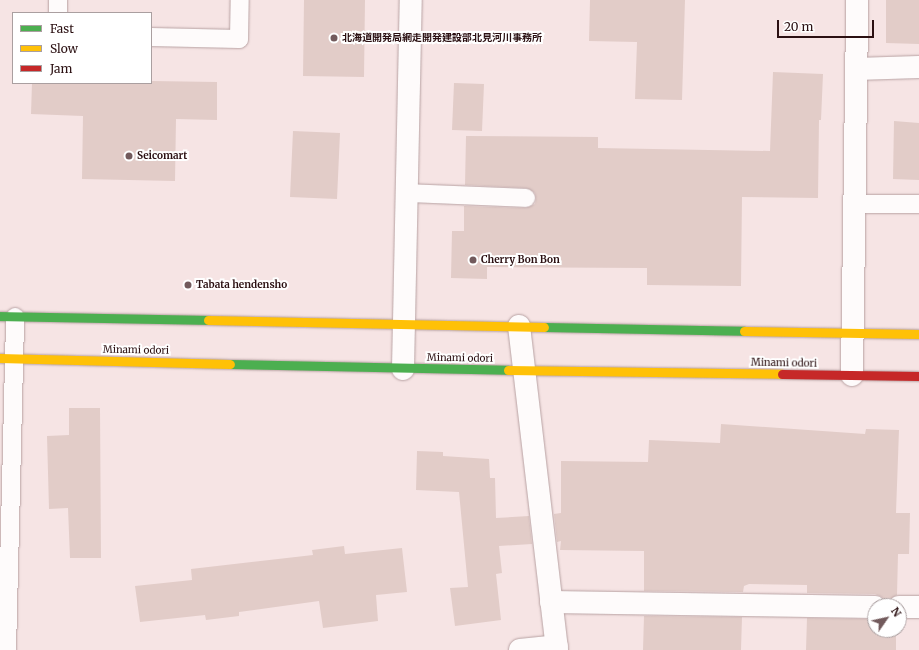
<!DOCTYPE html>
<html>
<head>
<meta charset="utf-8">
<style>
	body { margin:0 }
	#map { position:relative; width:919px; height:650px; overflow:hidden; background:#f6e4e4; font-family:Merriweather,"Noto Sans JP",serif }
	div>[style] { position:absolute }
	.building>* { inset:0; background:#e2ccc8 }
	.roads { filter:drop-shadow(0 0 1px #b8a2a3) drop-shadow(0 0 1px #b8a2a3) }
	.lane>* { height:18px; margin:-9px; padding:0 9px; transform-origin:9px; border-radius:9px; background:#fefbfb }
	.street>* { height:22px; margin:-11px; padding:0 11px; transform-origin:11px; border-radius:11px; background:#fefbfb }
	.fast>* { height:9px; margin:-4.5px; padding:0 4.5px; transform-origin:4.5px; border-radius:4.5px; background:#4caf50 }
	.slow>* { height:9px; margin:-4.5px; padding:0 4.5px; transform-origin:4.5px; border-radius:4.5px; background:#ffc107 }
	.jam>* { height:9px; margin:-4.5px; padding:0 4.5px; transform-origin:4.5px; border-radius:4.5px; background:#c62828 }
	.dots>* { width:11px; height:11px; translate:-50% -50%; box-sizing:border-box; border:2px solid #fff; border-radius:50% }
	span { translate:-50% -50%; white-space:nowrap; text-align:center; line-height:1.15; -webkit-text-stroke:4px #fff; paint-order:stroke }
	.poi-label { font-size:10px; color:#2b1012; font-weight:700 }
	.left { translate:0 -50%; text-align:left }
	.street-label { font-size:10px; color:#2b1012 }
	.legend { position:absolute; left:12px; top:12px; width:140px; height:72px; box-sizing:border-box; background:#fff; border:1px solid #aa9fa0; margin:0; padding:5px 7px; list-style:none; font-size:12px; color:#2b1012 }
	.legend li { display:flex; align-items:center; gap:8px; height:20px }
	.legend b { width:20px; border:1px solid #aa9fa0 }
	.north { position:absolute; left:867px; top:598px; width:40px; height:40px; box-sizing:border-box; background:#fff; border:1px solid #aa9fa0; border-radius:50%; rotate:56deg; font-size:11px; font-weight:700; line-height:16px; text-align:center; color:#2b1012 }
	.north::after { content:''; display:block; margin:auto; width:14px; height:18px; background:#725a5c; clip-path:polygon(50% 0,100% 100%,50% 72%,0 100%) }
	.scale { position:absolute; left:777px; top:20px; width:97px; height:18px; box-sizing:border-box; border:2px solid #2b1012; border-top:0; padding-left:5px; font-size:12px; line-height:14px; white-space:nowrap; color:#2b1012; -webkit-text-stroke:3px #fff; paint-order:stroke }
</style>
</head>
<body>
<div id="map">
	<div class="building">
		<i style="clip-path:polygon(304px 0,365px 0,364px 77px,303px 76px)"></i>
		<i style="clip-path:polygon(590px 0,685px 0,682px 100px,635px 99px,637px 42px,589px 41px)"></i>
		<i style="clip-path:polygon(886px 0,919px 0,919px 44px,886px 43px)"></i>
		<i style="clip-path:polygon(773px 72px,823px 74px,821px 120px,819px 120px,818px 198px,742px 197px,741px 286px,647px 285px,647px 268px,487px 267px,487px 279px,451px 278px,452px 231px,464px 231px,464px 206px,526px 208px,535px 204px,536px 199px,535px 193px,527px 188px,465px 185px,466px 136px,598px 137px,598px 148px,770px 151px)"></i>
		<i style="clip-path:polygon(151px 81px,217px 82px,217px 120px,176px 119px,175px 181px,82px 179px,83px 116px,31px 114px,32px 83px)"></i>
		<i style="clip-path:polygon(454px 83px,484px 84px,482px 131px,452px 130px)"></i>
		<i style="clip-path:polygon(894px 121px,919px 123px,919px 180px,893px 179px)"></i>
		<i style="clip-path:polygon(293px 131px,340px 133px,337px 199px,290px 197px)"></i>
		<i style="clip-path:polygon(69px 408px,100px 408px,101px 558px,70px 558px,68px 508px,49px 509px,47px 436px,69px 435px)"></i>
		<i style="clip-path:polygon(721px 424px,865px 434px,866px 429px,899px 430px,896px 513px,910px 513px,909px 554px,898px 554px,897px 595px,888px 600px,887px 605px,882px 597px,875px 594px,807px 593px,807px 585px,749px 584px,744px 586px,743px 592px,644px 591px,644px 551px,560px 550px,561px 541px,557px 542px,554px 514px,561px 513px,561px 461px,648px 462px,649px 440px,720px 443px)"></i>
		<i style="clip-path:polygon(417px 451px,443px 452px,443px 456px,489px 459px,490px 478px,495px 478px,496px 518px,529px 516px,532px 544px,499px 546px,502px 573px,496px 574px,501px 620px,455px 626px,450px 588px,468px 587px,459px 492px,416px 490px)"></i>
		<i style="clip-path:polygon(344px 546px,345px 554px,402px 548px,407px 592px,376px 595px,378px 621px,323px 628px,319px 601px,239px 612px,239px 616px,206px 620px,205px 615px,140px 622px,135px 586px,192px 580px,191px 569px,313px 555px,312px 550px)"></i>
		<i style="clip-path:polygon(644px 616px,742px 617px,741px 650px,643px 650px)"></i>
		<i style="clip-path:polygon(807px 618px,875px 619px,875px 630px,896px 630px,896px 650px,806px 650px)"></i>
	</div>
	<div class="roads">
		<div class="lane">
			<i style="left:58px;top:13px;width:13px;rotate:-90deg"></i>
			<i style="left:151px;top:37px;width:88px;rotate:1.3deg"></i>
			<i style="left:239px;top:39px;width:39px;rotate:-89deg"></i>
			<i style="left:407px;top:193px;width:119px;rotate:2.4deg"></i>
			<i style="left:855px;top:204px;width:64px"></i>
			<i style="left:7px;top:650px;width:333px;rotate:-88.6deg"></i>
		</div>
		<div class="street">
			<i style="left:856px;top:69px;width:63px;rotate:-1.8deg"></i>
			<i style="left:519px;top:326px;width:326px;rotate:83.3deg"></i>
			<i style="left:403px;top:369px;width:369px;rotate:-88.8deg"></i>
			<i style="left:852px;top:375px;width:375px;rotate:-89.2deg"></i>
			<i style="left:551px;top:602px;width:324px;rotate:0.9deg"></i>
			<i style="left:899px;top:607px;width:20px"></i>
			<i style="left:520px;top:650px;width:37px;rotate:-6deg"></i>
		</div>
		<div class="fast">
			<i style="left:0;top:316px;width:208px;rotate:1.1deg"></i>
			<i style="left:544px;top:327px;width:200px;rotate:1.1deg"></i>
			<i style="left:230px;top:364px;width:278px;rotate:1.2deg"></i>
		</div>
		<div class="slow">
			<i style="left:208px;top:320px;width:336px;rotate:1.2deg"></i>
			<i style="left:744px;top:331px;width:175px;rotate:1deg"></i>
			<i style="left:0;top:358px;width:230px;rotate:1.5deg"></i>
			<i style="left:508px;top:370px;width:274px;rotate:0.8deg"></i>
		</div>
		<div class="jam">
			<i style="left:782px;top:374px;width:137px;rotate:0.8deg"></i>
		</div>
	</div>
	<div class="dots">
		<i style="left:334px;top:38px;background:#725a5c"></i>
		<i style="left:129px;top:156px;background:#725a5c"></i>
		<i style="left:473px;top:260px;background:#725a5c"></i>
		<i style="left:188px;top:285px;background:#725a5c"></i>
	</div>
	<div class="poi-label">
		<span class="left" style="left:342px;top:38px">北海道開発局網走開発建設部北見河川事務所</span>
		<span class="left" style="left:137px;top:156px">Seicomart</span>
		<span class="left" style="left:481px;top:260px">Cherry Bon Bon</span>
		<span class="left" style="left:196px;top:285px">Tabata hendensho</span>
	</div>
	<div class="street-label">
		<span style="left:136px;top:350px;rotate:1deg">Minami odori</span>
		<span style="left:460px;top:358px;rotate:1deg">Minami odori</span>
		<span style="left:784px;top:363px;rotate:1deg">Minami odori</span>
	</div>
	<ul class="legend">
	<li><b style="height:5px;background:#4caf50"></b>Fast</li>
	<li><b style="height:5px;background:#ffc107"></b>Slow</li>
	<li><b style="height:5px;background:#c62828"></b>Jam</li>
	</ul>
	<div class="north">N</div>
	<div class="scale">20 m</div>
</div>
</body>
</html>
